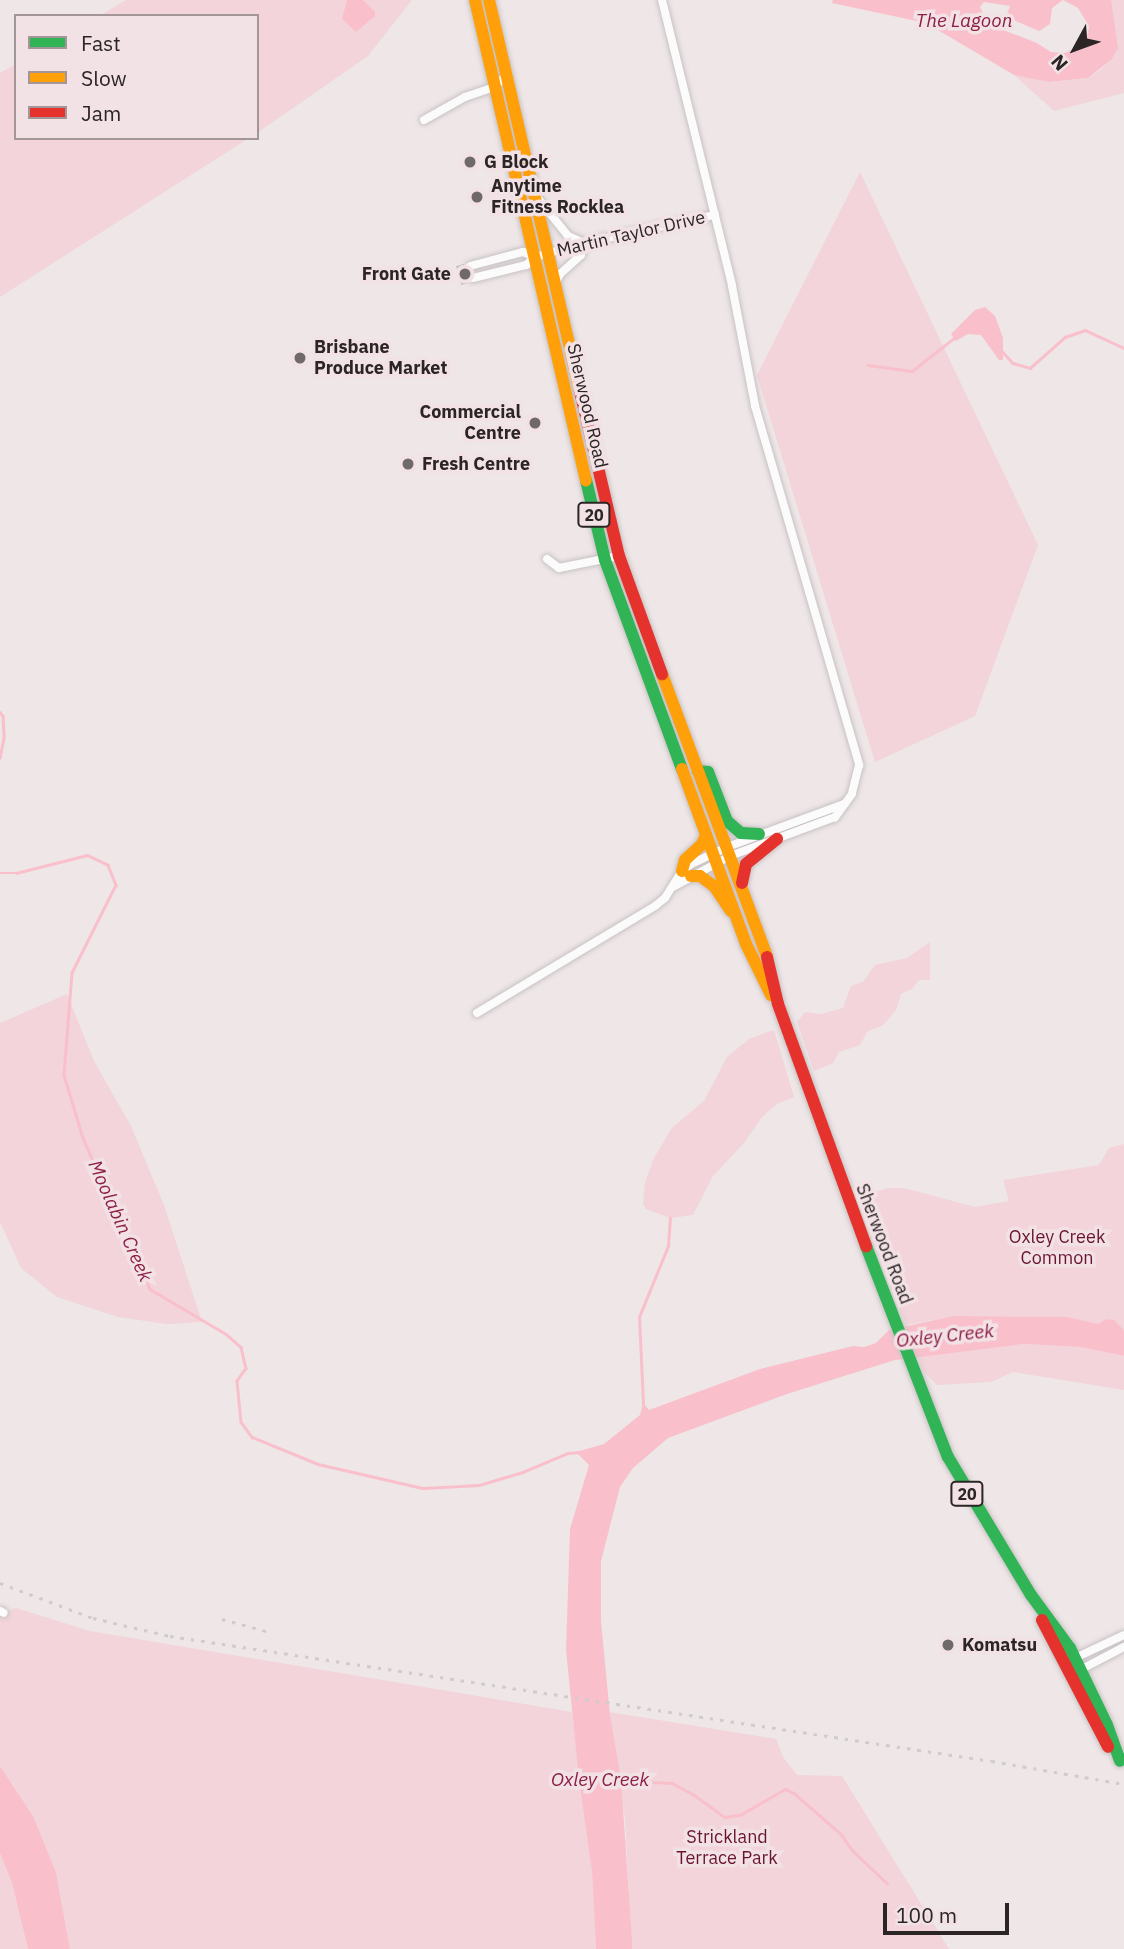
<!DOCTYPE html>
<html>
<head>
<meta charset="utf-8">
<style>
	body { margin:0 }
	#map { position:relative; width:1124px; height:1949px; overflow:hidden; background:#eee6e7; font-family:"IBM Plex Sans",sans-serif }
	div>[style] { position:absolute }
	.green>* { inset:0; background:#f2d4da }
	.water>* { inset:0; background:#f9c0cc }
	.stream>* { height:2.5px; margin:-1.25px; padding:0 1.25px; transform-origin:1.25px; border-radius:1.25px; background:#f9c0cc }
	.street-tunnel>* { height:8px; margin-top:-4px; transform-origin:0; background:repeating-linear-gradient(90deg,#c7bfc0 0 8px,transparent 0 12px) }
	.roads { filter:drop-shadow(0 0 2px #c8c2c3) drop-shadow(0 0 2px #c8c2c3) }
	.street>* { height:8px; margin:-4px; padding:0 4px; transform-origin:4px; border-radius:4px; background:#fcfbfb }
	.fast>* { height:12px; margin:-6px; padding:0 6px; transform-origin:6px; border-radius:6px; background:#30b455 }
	.slow>* { height:12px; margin:-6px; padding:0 6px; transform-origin:6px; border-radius:6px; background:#ff9f0a }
	.jam>* { height:12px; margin:-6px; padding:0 6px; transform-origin:6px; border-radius:6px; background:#e5322d }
	.rail>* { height:2.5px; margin-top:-1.25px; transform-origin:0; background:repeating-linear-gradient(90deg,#cfccce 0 3.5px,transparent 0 10.5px) }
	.dots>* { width:19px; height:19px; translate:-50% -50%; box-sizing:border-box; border:4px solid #f2e2e5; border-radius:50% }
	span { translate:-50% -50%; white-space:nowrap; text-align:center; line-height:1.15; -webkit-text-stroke:7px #f2e2e5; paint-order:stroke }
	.shield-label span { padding:2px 5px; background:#f2e2e5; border:2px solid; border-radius:5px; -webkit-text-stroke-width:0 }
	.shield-label { font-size:16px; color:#2b2526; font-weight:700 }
	.poi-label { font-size:18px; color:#2b2526; font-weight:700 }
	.left { translate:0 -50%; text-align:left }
	.right { translate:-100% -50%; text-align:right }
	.street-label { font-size:18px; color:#2b2526 }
	.park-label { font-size:18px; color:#691532 }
	.water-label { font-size:19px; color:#8d1e45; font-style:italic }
	.legend { position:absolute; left:14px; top:14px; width:245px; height:126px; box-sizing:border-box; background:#f2e2e5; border:2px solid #a29699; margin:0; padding:9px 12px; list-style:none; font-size:21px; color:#2b2526 }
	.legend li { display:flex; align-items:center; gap:14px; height:35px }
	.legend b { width:35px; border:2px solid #a29699 }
	.north { position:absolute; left:1040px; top:14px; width:70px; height:70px; -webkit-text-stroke:5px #f2e2e5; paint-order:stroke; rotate:229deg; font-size:19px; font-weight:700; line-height:28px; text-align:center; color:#2b2526 }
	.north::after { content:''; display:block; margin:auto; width:24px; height:32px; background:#2b2526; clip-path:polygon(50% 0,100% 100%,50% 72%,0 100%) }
	.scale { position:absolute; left:883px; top:1903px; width:126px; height:32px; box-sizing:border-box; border:4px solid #2b2526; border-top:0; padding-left:9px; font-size:21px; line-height:24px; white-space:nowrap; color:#2b2526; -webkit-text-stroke:5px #f2e2e5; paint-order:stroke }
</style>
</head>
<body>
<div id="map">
	<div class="green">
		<i style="clip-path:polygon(126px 0,412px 0,368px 56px,257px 133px,257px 16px,99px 16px)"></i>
		<i style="clip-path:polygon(1111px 0,1124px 0,1124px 93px,1054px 111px,1014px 75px,1050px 82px,1088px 78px,1099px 71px,1111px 60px)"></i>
		<i style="clip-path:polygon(16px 64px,16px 138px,249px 138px,0 297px,0 73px)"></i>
		<i style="clip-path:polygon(860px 172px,1038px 545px,975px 716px,875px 762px,757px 375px)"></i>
		<i style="clip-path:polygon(930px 942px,930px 980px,919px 980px,912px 989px,901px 994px,896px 1010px,883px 1025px,867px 1032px,860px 1045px,839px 1052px,833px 1063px,814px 1071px,797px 1022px,805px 1012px,822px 1014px,843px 1008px,851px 986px,863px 982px,875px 965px,907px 958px)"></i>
		<i style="clip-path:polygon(67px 994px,94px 1061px,131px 1126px,164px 1205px,202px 1322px,167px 1324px,118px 1317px,57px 1297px,21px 1268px,0 1222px,0 1023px)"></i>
		<i style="clip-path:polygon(774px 1030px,794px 1097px,777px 1104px,762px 1117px,744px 1143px,713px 1176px,693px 1215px,670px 1218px,646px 1209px,643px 1204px,645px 1183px,653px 1160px,671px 1129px,704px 1101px,727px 1057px,749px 1039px)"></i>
		<i style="clip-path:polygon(1124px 1144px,1124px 1330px,1106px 1319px,1098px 1324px,1068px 1317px,953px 1316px,906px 1325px,859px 1197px,888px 1188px,904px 1188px,975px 1207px,1009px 1201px,1003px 1180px,1099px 1165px,1109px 1148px)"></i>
		<i style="clip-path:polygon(1024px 1344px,1080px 1347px,1124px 1356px,1124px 1390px,1013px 1372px,991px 1382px,937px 1385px,924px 1372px,918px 1356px)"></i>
		<i style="clip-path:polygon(16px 1608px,90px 1631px,572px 1712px,592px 1872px,596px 1949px,70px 1949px,56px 1872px,33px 1816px,0 1766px,0 1614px)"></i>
		<i style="clip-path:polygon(609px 1712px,776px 1739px,783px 1757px,797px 1775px,842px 1776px,949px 1949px,632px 1949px,625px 1818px)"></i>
		<i style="clip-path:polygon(0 1853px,12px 1883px,28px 1949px,0 1949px)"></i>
	</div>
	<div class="water">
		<i style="clip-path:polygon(347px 0,363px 0,375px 12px,375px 16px,356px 32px,342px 19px)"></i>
		<i style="clip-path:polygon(evenodd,833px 0,1111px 0,1118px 48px,1111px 60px,1088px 78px,1049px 82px,1014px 75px,926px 23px,832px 3px,833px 0,1063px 0,1078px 8px,1089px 26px,1086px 43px,1065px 53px,1051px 52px,1037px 43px,988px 24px,980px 7px,984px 2px,1010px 6px,1006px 17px,1039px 31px,1050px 24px,1052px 8px,1063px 0)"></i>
		<i style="clip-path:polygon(985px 307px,995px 316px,1003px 338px,1003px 360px,999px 360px,981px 335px,968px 334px,956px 341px,951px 334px,975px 310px)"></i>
		<i style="clip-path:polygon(953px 1316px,1068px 1317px,1098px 1324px,1106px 1319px,1114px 1320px,1124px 1330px,1124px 1356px,1080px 1347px,1024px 1344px,895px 1360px,787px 1394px,668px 1438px,633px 1468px,620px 1487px,601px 1561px,601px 1621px,610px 1715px,621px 1779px,632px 1939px,632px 1949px,596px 1949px,592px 1872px,579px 1779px,566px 1650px,570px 1529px,589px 1465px,576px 1452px,604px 1444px,640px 1415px,643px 1403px,649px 1410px,760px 1369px,853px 1346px,864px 1347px,876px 1343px,889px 1330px)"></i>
		<i style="clip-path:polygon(0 1766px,33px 1816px,56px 1872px,70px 1949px,28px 1949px,12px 1883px,0 1853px)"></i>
	</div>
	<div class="stream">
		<i style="left:1003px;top:352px;width:15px;rotate:48deg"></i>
		<i style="left:1013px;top:363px;width:18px;rotate:16deg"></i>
		<i style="left:1030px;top:368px;width:47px;rotate:-41.5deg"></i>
		<i style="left:1065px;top:337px;width:21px;rotate:-19deg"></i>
		<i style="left:1085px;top:330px;width:43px;rotate:24.8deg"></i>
		<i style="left:868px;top:365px;width:44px;rotate:7.8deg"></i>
		<i style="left:912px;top:371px;width:53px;rotate:-38.2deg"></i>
		<i style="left:0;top:712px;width:5px;rotate:53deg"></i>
		<i style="left:3px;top:716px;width:22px;rotate:87deg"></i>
		<i style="left:4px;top:738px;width:20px;rotate:101deg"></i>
		<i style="left:0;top:873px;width:16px"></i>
		<i style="left:16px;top:873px;width:73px;rotate:-14.2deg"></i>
		<i style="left:87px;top:855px;width:23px;rotate:25deg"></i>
		<i style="left:108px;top:865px;width:22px;rotate:68deg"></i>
		<i style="left:116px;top:885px;width:98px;rotate:116.6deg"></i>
		<i style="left:72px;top:973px;width:102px;rotate:94.5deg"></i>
		<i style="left:64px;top:1075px;width:66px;rotate:73.2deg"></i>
		<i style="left:83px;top:1138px;width:165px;rotate:66.1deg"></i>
		<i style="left:150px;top:1289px;width:88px;rotate:30.6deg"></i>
		<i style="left:226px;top:1334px;width:20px;rotate:41deg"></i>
		<i style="left:241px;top:1347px;width:22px;rotate:77deg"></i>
		<i style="left:246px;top:1368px;width:16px;rotate:125deg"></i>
		<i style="left:237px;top:1381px;width:41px;rotate:84.4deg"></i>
		<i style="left:241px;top:1422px;width:19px;rotate:54deg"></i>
		<i style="left:252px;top:1437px;width:71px;rotate:22.2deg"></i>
		<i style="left:318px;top:1464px;width:108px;rotate:12.9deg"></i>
		<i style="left:423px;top:1488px;width:56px;rotate:-3.1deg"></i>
		<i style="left:479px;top:1485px;width:46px;rotate:-16.5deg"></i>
		<i style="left:523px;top:1472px;width:49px;rotate:-22.9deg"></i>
		<i style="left:568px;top:1453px;width:11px;rotate:-5deg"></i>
		<i style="left:643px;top:1404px;width:87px;rotate:-92.6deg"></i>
		<i style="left:639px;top:1317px;width:77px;rotate:-67.8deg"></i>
		<i style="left:668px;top:1246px;width:28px;rotate:-86deg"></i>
		<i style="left:617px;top:1780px;width:55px;rotate:3.1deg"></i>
		<i style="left:672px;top:1783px;width:24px;rotate:28deg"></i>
		<i style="left:693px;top:1794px;width:39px;rotate:36deg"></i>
		<i style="left:725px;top:1817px;width:15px;rotate:-8deg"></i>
		<i style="left:740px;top:1815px;width:52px;rotate:-30deg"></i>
		<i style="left:785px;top:1789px;width:10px;rotate:24deg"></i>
		<i style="left:794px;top:1793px;width:62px;rotate:41.1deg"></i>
		<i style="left:841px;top:1834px;width:21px;rotate:55deg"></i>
		<i style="left:853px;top:1851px;width:47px;rotate:43.3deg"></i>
	</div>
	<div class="street-tunnel">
		<i style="left:457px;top:270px;width:14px;rotate:-17deg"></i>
		<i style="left:460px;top:281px;width:13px;rotate:-13deg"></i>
	</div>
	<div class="roads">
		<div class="street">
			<i style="left:662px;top:0;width:294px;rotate:76.2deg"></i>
			<i style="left:732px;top:286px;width:122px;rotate:79.1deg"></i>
			<i style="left:755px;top:406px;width:374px;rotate:73.8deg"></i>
			<i style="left:859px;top:765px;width:30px;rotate:104deg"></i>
			<i style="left:852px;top:794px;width:29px;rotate:126deg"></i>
			<i style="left:835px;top:817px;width:112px;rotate:159.6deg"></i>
			<i style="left:730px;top:856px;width:65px;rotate:151.5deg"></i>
			<i style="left:424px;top:120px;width:47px;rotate:-29.3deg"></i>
			<i style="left:465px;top:97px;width:31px;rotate:-19deg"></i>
			<i style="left:494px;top:87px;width:16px;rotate:-43deg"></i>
			<i style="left:536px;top:196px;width:51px;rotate:51.3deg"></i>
			<i style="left:568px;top:236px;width:17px;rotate:24deg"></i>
			<i style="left:470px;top:266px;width:55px;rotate:-14.8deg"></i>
			<i style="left:523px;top:252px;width:13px;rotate:23deg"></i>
			<i style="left:473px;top:278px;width:55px;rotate:-13.8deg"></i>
			<i style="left:526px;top:265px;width:12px;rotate:-42deg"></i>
			<i style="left:535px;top:257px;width:51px;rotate:-15.9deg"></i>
			<i style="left:584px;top:243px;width:134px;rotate:-12.1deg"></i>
			<i style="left:556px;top:282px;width:9px;rotate:-63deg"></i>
			<i style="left:560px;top:274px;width:28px;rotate:-42deg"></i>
			<i style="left:581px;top:255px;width:12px;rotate:-76deg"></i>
			<i style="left:547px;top:559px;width:15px;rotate:37deg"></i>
			<i style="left:559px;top:568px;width:61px;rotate:-11.3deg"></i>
			<i style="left:477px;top:1013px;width:208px;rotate:-31deg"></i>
			<i style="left:655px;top:906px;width:13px;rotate:-39deg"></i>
			<i style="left:665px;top:898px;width:32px;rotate:-58deg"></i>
			<i style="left:682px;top:871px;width:11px;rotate:-38deg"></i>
			<i style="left:691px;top:864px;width:40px;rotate:-25deg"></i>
			<i style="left:727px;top:847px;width:125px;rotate:-20.2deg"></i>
			<i style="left:0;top:1611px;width:4px;rotate:27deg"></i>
			<i style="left:1073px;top:1659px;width:56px;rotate:-25.2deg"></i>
			<i style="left:1078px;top:1671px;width:52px;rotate:-27.6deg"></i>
		</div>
		<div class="fast">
			<i style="left:586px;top:480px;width:82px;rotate:76.6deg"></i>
			<i style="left:605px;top:560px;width:223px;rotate:69.8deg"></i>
			<i style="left:698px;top:771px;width:10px;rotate:6deg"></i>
			<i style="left:708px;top:772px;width:53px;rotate:68.8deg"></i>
			<i style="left:727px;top:821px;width:18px;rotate:41deg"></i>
			<i style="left:741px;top:833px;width:18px;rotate:3deg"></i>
			<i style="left:866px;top:1246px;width:226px;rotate:68.8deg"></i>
			<i style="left:948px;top:1457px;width:161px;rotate:59deg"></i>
			<i style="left:1031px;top:1595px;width:66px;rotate:53.7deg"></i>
			<i style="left:1070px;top:1648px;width:85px;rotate:64.3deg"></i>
			<i style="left:1107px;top:1725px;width:38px;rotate:70deg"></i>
		</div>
		<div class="slow">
			<i style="left:475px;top:0;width:493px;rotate:77deg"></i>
			<i style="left:489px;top:0;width:401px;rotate:76.9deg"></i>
			<i style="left:662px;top:674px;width:302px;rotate:69.6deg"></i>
			<i style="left:682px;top:769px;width:186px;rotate:69.9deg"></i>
			<i style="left:746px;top:944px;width:57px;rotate:63.9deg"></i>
			<i style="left:682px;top:871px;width:11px;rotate:-75deg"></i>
			<i style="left:685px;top:860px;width:23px;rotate:-43deg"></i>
			<i style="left:702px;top:844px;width:10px;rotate:-66deg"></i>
			<i style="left:691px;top:876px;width:9px"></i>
			<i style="left:700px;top:876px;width:17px;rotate:36deg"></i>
			<i style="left:714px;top:886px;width:30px;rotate:56deg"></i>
		</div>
		<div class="jam">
			<i style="left:580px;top:391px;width:170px;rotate:76.7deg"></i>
			<i style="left:619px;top:556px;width:126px;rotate:70deg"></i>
			<i style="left:742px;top:883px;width:19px;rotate:-78deg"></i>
			<i style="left:746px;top:864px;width:40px;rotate:-39deg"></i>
			<i style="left:767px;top:957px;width:48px;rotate:76.8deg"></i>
			<i style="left:778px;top:1004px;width:258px;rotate:70deg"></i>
			<i style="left:1042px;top:1620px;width:143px;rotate:62.5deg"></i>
		</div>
	</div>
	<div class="rail">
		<i style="left:0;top:1583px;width:99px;rotate:20.6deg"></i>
		<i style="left:93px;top:1618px;width:79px;rotate:13.2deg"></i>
		<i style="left:170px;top:1636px;width:831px;rotate:8.65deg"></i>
		<i style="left:992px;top:1761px;width:134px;rotate:9.9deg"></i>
		<i style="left:222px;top:1619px;width:46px;rotate:15.3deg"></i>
	</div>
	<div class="dots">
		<i style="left:470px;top:162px;background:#6f696a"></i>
		<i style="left:477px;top:197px;background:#6f696a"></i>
		<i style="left:465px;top:274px;background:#6f696a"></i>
		<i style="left:300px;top:358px;background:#6f696a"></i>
		<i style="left:535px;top:423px;background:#6f696a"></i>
		<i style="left:408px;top:464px;background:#6f696a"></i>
		<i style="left:948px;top:1645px;background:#6f696a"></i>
	</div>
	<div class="shield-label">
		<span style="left:594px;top:515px">20</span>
		<span style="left:967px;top:1494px">20</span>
	</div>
	<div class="poi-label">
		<span class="left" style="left:484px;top:162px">G Block</span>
		<span class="left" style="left:491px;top:197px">Anytime<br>Fitness Rocklea</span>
		<span class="right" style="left:451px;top:274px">Front Gate</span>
		<span class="left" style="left:314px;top:358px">Brisbane<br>Produce Market</span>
		<span class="right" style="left:521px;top:423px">Commercial<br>Centre</span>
		<span class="left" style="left:422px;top:464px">Fresh Centre</span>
		<span class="left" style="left:962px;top:1645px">Komatsu</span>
	</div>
	<div class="street-label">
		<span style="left:631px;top:234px;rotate:-13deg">Martin Taylor Drive</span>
		<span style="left:587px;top:406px;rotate:77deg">Sherwood Road</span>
		<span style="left:884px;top:1244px;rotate:69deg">Sherwood Road</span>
	</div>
	<div class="park-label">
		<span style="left:1057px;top:1248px">Oxley Creek<br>Common</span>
		<span style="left:727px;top:1848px">Strickland<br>Terrace Park</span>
	</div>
	<div class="water-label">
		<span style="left:964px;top:21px">The Lagoon</span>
		<span style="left:120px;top:1221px;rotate:66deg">Moolabin Creek</span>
		<span style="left:945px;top:1336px;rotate:-6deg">Oxley Creek</span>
		<span style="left:600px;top:1780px">Oxley Creek</span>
	</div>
	<ul class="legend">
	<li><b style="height:9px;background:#30b455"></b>Fast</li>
	<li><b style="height:9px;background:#ff9f0a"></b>Slow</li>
	<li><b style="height:9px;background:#e5322d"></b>Jam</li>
	</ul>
	<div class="north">N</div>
	<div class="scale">100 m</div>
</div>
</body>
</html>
